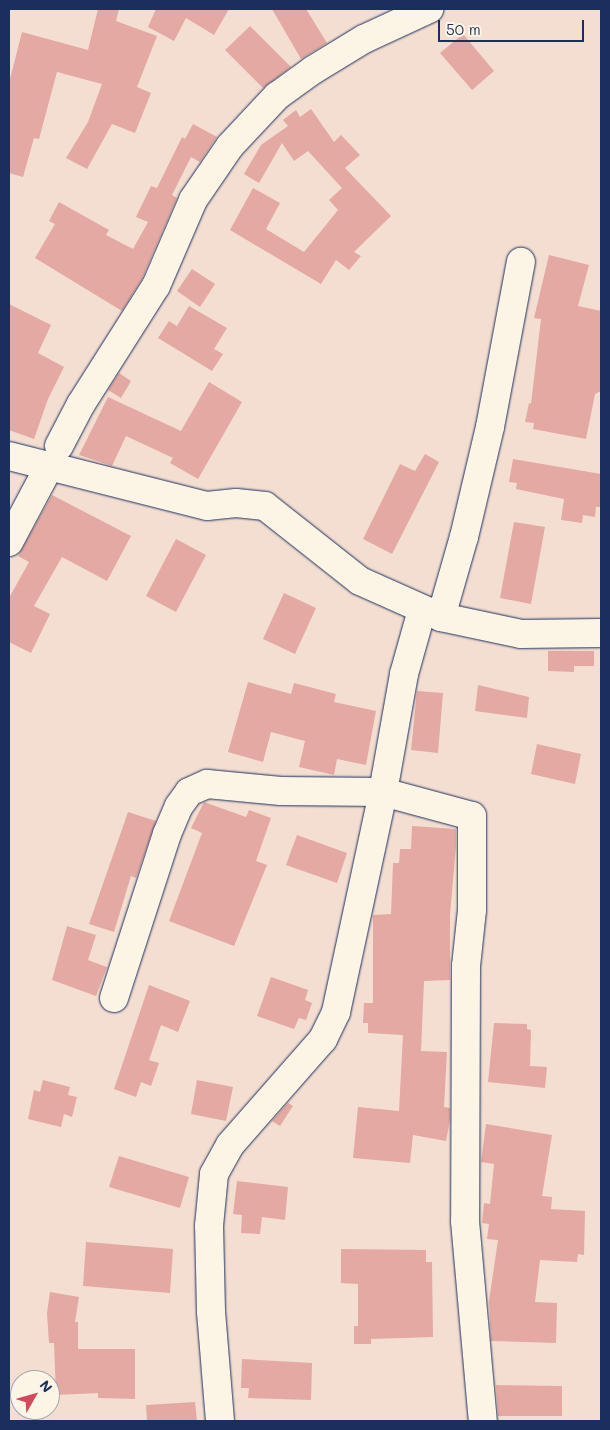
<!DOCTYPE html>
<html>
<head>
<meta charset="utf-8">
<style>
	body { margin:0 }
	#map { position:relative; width:610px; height:1430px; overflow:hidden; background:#f4ded1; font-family:Mali,sans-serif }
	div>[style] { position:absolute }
	.building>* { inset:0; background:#e3a9a2 }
	.roads { filter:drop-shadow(0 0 1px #1b2f5e) drop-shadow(0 0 1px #1b2f5e) }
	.minor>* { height:28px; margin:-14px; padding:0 14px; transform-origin:14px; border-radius:14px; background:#fcf5e5 }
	span { translate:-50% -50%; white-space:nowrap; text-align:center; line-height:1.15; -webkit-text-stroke:4px #fcf5e5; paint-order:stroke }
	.frame { position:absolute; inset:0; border:10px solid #1b2f5e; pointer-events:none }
	.north { position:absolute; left:10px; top:1370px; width:50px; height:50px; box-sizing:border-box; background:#fcf5e5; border:1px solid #a2a6af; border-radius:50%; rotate:52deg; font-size:14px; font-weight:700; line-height:20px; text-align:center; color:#1b2f5e }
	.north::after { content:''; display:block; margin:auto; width:18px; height:22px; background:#d1495b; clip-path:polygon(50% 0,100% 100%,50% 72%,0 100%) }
	.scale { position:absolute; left:438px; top:20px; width:146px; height:22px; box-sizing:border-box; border:2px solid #1b2f5e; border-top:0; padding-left:6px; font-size:15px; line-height:18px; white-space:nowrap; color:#1b2f5e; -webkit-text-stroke:4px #fcf5e5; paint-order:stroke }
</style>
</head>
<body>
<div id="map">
	<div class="building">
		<i style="clip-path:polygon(98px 9px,119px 9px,116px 21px,157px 36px,137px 87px,151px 93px,135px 133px,112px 124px,87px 169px,66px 158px,88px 122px,102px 84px,57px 72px,39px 139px,34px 138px,23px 177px,9px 173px,9px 83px,22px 32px,88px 50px)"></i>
		<i style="clip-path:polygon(156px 9px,229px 9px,214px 35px,186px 18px,174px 41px,148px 27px)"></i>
		<i style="clip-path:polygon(272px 9px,306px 9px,327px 43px,301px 59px)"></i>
		<i style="clip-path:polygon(250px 26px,291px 67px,263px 88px,225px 50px)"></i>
		<i style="clip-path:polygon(463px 34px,494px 71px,472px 90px,440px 53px)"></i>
		<i style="clip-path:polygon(311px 109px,334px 142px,341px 135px,360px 155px,345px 168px,391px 216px,354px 252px,361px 256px,349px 270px,336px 260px,321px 284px,230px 230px,253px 188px,280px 203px,266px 229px,304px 252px,338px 210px,329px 200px,342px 188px,308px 151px,294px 161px,282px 143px,259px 183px,244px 174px,261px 145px,288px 126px,283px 120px,296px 110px,300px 117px)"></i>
		<i style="clip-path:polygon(193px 124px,217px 137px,200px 162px,191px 157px,172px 195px,177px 198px,142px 279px,122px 311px,35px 258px,55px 224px,49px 221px,59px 202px,109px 230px,106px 235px,133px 249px,148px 222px,136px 217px,151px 186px,157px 188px,182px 137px,185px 139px)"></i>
		<i style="clip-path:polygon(549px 255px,589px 265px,578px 306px,601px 311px,601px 391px,595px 394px,586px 439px,533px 429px,534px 423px,525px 422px,529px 403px,531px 404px,541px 319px,534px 318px)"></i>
		<i style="clip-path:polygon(192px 269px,215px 284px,200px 307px,177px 291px)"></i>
		<i style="clip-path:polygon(9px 304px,51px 325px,38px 353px,64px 367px,48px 399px,34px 439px,9px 430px)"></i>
		<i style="clip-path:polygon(189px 306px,227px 328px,214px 349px,223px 354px,212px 371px,158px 338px,169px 321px,177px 326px)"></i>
		<i style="clip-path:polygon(119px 373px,131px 381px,121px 398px,108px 390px)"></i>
		<i style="clip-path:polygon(209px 382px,242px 402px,198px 479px,170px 463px,173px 458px,126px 436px,112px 466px,79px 455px,108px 397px,181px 431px)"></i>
		<i style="clip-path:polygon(425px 454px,439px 462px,392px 554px,363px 539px,400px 464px,415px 471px)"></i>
		<i style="clip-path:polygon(513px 459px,601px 474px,601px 507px,596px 507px,595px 517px,583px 515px,582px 523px,561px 520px,564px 499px,516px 489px,517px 483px,509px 482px)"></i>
		<i style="clip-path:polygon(52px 495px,131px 536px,107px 581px,62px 557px,34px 606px,50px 614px,31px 653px,9px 642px,9px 598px,29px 562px,18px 556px)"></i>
		<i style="clip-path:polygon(514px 522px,545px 527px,531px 604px,500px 598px)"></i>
		<i style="clip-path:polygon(176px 539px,206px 555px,176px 612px,146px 596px)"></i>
		<i style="clip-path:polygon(284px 593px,316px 608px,295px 654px,263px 639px)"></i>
		<i style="clip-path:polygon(548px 651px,594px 651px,594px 666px,574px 666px,574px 672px,548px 671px)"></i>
		<i style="clip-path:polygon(248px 682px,291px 694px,294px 683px,336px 694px,334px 702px,376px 711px,366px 765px,337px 759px,334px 775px,299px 767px,305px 741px,271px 732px,263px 762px,228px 752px)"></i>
		<i style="clip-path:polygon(478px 685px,529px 697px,527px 718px,475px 711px)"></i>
		<i style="clip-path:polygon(417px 691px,443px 693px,438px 753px,411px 750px)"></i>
		<i style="clip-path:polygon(537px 744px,581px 754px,575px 784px,531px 774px)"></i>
		<i style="clip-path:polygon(204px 802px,246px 817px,249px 810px,271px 818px,256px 861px,267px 865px,234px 946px,169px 921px,202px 833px,191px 828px)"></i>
		<i style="clip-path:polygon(128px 812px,156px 821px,136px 878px,131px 876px,114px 932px,89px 924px)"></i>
		<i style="clip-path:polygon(412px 826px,456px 829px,456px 846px,450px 915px,450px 980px,424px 981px,421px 1051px,447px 1052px,444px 1107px,450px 1108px,450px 1120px,446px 1141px,413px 1135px,410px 1163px,353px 1158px,358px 1107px,399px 1111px,403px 1035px,368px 1033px,368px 1023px,363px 1023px,364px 1003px,373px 1003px,373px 915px,391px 914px,393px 863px,399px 863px,400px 849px,411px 849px)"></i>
		<i style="clip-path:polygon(297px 835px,347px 853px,337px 883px,286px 865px)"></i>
		<i style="clip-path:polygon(67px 926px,96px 935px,88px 960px,107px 967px,96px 996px,52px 980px)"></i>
		<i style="clip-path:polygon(271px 977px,308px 990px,305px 1000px,312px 1003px,306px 1020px,299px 1018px,294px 1029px,257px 1016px)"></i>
		<i style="clip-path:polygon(149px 985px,190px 1001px,178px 1032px,161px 1025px,149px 1060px,159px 1063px,151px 1086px,141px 1082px,136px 1097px,114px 1089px)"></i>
		<i style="clip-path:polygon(494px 1023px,527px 1024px,527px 1029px,531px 1030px,530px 1066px,547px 1067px,545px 1088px,488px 1082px)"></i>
		<i style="clip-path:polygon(43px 1080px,70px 1087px,68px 1095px,77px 1097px,72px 1117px,64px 1114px,61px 1127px,28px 1119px,34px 1090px,40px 1092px)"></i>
		<i style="clip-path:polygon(197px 1080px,233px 1087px,226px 1121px,191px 1114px)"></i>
		<i style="clip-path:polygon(288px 1103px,293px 1106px,280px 1126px,272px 1121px)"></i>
		<i style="clip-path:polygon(486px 1124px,552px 1135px,542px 1196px,552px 1197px,551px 1209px,585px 1211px,584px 1255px,578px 1254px,577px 1262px,540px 1260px,535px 1302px,557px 1303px,556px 1343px,491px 1341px,489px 1301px,498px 1240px,487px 1239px,489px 1224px,482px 1223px,484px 1203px,490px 1204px,494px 1164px,481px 1162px)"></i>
		<i style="clip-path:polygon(119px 1156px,189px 1177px,180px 1208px,109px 1187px)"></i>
		<i style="clip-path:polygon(237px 1181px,288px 1187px,285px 1220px,262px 1217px,260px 1234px,241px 1233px,242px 1215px,233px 1214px)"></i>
		<i style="clip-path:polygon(86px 1242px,173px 1249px,170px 1293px,83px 1286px)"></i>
		<i style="clip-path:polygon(341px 1249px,426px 1250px,426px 1262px,432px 1262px,433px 1337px,371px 1339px,371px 1344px,354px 1344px,354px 1326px,358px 1326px,358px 1284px,341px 1283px)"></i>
		<i style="clip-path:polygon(50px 1292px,79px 1297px,75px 1322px,78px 1322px,78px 1349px,135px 1349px,135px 1399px,98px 1398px,98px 1393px,56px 1395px,54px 1343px,49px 1343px,47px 1313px)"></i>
		<i style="clip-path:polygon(242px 1359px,312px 1363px,311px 1400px,248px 1398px,249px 1388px,241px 1388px)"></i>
		<i style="clip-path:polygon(496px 1385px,562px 1386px,562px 1416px,498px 1416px)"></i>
		<i style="clip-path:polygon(195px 1402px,197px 1421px,147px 1421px,146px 1405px)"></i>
	</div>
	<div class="roads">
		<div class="minor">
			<i style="left:59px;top:446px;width:47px;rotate:-62.4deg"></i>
			<i style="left:81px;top:404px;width:140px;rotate:-57.6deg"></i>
			<i style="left:156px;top:286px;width:94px;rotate:-66.7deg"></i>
			<i style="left:193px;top:200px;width:65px;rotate:-55.6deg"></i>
			<i style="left:230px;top:146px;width:69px;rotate:-46.8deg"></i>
			<i style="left:277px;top:96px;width:44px;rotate:-35.8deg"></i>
			<i style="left:313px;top:70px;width:60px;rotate:-31.3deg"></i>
			<i style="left:364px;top:39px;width:72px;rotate:-24.8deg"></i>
			<i style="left:9px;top:456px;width:204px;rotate:14.2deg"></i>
			<i style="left:207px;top:506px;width:29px;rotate:-6deg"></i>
			<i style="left:236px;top:503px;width:29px;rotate:6deg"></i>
			<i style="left:265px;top:506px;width:121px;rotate:38.3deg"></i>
			<i style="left:360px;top:581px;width:89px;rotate:24deg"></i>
			<i style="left:441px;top:617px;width:82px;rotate:12deg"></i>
			<i style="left:521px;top:634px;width:80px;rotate:-0.7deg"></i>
			<i style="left:9px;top:542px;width:87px;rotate:-62deg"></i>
			<i style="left:441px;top:617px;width:83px;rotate:-74deg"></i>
			<i style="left:464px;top:537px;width:113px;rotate:-76.7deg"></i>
			<i style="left:490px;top:427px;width:168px;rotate:-79.4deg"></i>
			<i style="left:114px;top:998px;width:172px;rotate:-72.1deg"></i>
			<i style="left:167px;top:834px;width:30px;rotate:-67deg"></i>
			<i style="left:179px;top:806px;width:17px;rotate:-54deg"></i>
			<i style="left:189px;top:792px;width:20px;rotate:-24deg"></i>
			<i style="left:207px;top:784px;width:74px;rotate:5.4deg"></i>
			<i style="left:281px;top:791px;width:102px;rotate:0.6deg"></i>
			<i style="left:383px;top:792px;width:92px;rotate:15.1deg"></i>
			<i style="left:472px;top:816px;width:94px;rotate:90deg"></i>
			<i style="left:472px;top:910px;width:56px;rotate:96.1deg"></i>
			<i style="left:466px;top:966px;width:255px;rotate:90.2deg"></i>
			<i style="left:465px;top:1221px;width:201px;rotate:84.9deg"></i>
			<i style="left:220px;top:1421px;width:109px;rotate:-94.7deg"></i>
			<i style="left:211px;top:1312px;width:86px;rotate:-91.3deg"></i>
			<i style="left:209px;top:1226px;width:52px;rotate:-84.5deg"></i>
			<i style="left:214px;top:1174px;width:33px;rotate:-61deg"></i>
			<i style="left:230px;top:1145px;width:141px;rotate:-48.7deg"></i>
			<i style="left:323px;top:1039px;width:30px;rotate:-64deg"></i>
			<i style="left:336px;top:1012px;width:225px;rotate:-77.9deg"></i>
			<i style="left:383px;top:792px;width:120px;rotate:-79.9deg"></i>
			<i style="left:404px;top:674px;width:66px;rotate:-74.3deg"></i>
		</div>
	</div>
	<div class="frame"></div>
	<div class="north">N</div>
	<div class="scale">50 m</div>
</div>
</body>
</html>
